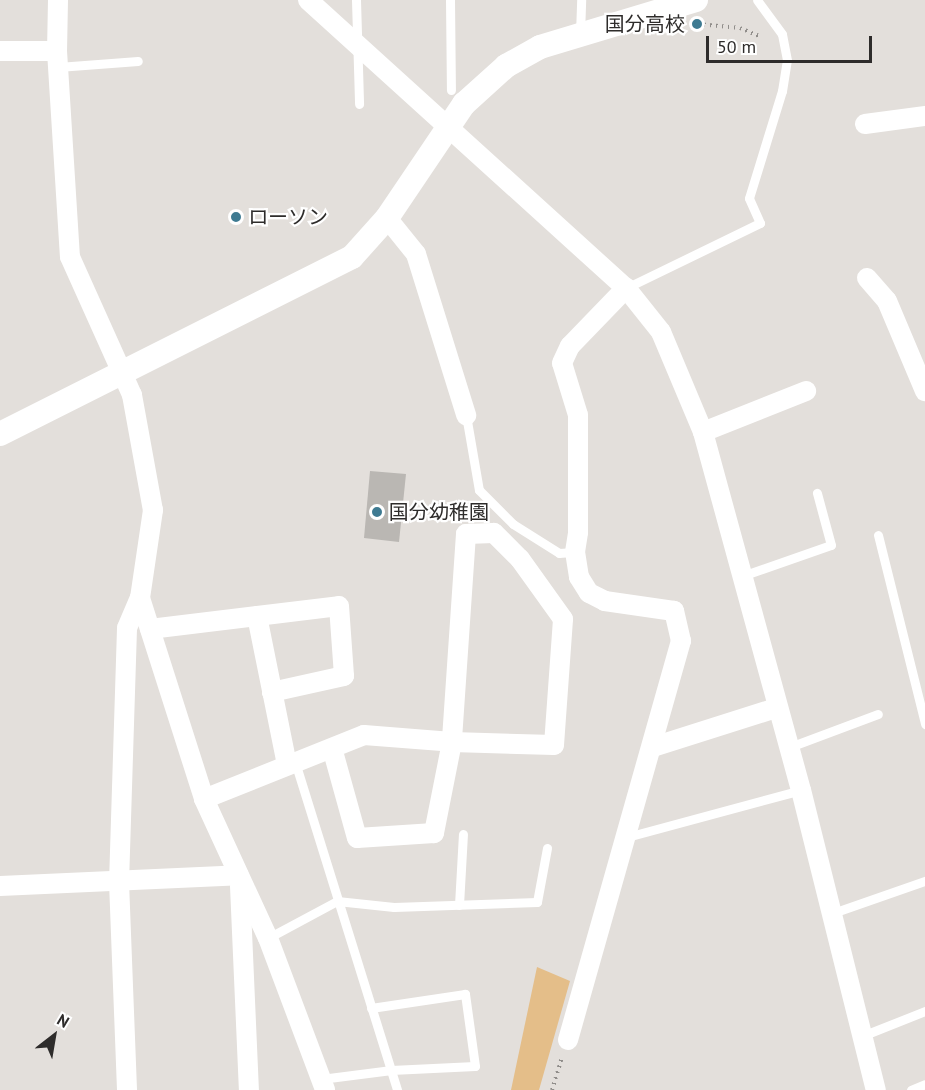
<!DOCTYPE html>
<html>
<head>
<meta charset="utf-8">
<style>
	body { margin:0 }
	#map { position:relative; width:925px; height:1090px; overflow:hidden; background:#e3dfdb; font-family:"PT Sans","Noto Sans JP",sans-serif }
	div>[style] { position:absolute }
	.green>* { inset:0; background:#e4be89 }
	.building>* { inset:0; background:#bab7b3 }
	.path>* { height:4px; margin-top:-2px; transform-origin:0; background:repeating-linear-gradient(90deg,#908d8a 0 1.5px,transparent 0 6px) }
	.service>* { height:9px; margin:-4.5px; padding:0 4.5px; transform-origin:4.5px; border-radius:4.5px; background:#fff }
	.minor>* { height:20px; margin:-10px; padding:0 10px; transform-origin:10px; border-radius:10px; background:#fff }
	.tertiary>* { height:24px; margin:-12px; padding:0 12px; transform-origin:12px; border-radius:12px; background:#fff }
	.dots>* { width:16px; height:16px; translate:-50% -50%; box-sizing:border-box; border:3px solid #fff; border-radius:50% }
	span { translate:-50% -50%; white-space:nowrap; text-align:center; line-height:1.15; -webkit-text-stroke:4.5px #fff; paint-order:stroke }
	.poi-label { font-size:20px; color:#2e2c2b }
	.right { translate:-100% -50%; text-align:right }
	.left { translate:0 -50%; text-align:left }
	.north { position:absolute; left:24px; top:1006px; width:60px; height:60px; -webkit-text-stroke:4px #fff; paint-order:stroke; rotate:31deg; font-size:16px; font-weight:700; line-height:24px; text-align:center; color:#2e2c2b }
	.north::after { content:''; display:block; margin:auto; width:21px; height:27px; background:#2e2c2b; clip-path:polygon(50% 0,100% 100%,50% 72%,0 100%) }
	.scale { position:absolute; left:706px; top:36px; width:166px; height:27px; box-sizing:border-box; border:3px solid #2e2c2b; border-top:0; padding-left:8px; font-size:18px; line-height:21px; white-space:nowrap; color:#2e2c2b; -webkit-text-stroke:4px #fff; paint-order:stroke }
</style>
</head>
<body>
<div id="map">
	<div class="green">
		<i style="clip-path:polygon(537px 967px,570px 981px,539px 1090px,511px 1090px)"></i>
	</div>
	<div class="building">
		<i style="clip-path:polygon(370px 471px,406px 474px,399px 542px,364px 538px)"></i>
	</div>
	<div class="path">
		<i style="left:698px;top:24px;width:42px;rotate:5.4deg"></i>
		<i style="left:740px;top:28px;width:21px;rotate:23deg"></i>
		<i style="left:552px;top:1090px;width:34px;rotate:-73deg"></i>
	</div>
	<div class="service">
		<i style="left:356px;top:0;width:104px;rotate:88.3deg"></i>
		<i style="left:450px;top:0;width:90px;rotate:89.4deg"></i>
		<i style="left:580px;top:34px;width:34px;rotate:-88deg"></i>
		<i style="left:58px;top:67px;width:80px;rotate:-4.3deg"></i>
		<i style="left:626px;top:288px;width:149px;rotate:-25.9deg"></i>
		<i style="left:760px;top:223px;width:27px;rotate:-114deg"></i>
		<i style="left:749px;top:198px;width:112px;rotate:-72.9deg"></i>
		<i style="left:782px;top:91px;width:31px;rotate:-81deg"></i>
		<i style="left:787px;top:60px;width:26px;rotate:-101deg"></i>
		<i style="left:782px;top:34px;width:42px;rotate:-126.3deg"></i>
		<i style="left:466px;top:415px;width:76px;rotate:80.2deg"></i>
		<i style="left:479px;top:490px;width:48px;rotate:45deg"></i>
		<i style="left:513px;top:524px;width:54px;rotate:32.2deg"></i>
		<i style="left:559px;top:553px;width:16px;rotate:-4deg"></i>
		<i style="left:878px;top:535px;width:195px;rotate:76deg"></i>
		<i style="left:742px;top:576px;width:94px;rotate:-19.2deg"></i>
		<i style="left:831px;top:545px;width:54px;rotate:-105.1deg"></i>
		<i style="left:787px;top:748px;width:97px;rotate:-20.5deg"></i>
		<i style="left:295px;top:762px;width:343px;rotate:72.7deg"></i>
		<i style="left:627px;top:837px;width:180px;rotate:-15.1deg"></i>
		<i style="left:459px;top:905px;width:71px;rotate:-86.8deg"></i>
		<i style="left:830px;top:914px;width:101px;rotate:-19.2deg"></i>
		<i style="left:268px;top:938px;width:78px;rotate:-28.2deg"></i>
		<i style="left:337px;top:901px;width:57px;rotate:6deg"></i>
		<i style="left:394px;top:907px;width:143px;rotate:-2deg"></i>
		<i style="left:537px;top:902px;width:55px;rotate:-79.5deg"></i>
		<i style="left:862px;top:1036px;width:68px;rotate:-21.6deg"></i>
		<i style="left:321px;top:1079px;width:71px;rotate:-7.3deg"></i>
		<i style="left:391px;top:1070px;width:84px;rotate:-2.7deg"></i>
		<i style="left:475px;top:1066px;width:73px;rotate:-97.9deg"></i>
		<i style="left:465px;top:994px;width:95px;rotate:171.5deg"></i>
		<i style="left:911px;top:1090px;width:15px;rotate:-23deg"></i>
	</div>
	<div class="minor">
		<i style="left:58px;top:0;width:51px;rotate:91.1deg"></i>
		<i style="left:57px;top:51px;width:206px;rotate:86.4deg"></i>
		<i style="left:70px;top:257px;width:151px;rotate:65.8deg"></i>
		<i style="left:132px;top:395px;width:117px;rotate:79.7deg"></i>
		<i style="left:153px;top:510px;width:89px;rotate:98.4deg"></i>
		<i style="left:140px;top:598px;width:211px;rotate:72.3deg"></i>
		<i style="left:204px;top:799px;width:153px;rotate:65.3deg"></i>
		<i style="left:268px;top:938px;width:162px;rotate:69.4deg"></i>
		<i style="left:308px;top:0;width:429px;rotate:42.2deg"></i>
		<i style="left:626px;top:288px;width:56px;rotate:51.5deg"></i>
		<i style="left:661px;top:332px;width:108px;rotate:67.2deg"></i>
		<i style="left:703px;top:432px;width:371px;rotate:74.7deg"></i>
		<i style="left:801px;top:790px;width:309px;rotate:76deg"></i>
		<i style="left:0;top:51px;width:57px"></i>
		<i style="left:865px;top:124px;width:61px;rotate:-7.6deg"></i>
		<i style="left:387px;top:218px;width:46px;rotate:51.1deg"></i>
		<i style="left:416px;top:254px;width:169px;rotate:72.7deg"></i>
		<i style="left:867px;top:278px;width:30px;rotate:49deg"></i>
		<i style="left:887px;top:301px;width:98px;rotate:67.1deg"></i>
		<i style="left:703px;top:432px;width:111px;rotate:-21.7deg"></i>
		<i style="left:257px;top:616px;width:152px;rotate:78.6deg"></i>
		<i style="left:150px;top:629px;width:190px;rotate:-6.9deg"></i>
		<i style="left:339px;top:606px;width:70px;rotate:85.9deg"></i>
		<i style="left:344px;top:676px;width:74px;rotate:167.5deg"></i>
		<i style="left:653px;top:747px;width:129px;rotate:-17.6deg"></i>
		<i style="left:204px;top:799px;width:172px;rotate:-21.8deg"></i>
		<i style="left:364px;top:735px;width:88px;rotate:4.5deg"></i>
		<i style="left:452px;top:742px;width:102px;rotate:1.7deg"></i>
		<i style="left:554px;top:745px;width:126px;rotate:-85.9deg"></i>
		<i style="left:563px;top:619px;width:74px;rotate:-125.6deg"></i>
		<i style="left:520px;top:559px;width:37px;rotate:-135deg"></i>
		<i style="left:494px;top:533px;width:28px;rotate:178deg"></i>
		<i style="left:466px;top:534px;width:208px;rotate:93.9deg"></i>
		<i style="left:452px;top:742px;width:93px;rotate:101.2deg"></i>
		<i style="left:434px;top:833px;width:77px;rotate:176.3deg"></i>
		<i style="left:357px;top:838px;width:93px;rotate:-105.5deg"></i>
		<i style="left:0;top:886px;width:239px;rotate:-2.6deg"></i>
		<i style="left:240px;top:886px;width:204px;rotate:87.5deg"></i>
		<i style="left:568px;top:1040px;width:415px;rotate:-74.2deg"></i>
		<i style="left:681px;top:641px;width:31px;rotate:-103deg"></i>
		<i style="left:674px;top:611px;width:70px;rotate:-171.8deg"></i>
		<i style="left:605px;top:601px;width:18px;rotate:-153deg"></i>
		<i style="left:589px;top:593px;width:19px;rotate:-122deg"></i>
		<i style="left:579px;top:577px;width:25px;rotate:-99deg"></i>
		<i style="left:575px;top:552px;width:20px;rotate:-81deg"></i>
		<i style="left:578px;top:532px;width:117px;rotate:-90deg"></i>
		<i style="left:578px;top:415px;width:54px;rotate:-107.1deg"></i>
		<i style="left:562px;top:363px;width:19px;rotate:-65deg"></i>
		<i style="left:570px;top:346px;width:81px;rotate:-46deg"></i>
		<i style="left:127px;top:1090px;width:207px;rotate:-92.2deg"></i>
		<i style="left:119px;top:883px;width:255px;rotate:-88.2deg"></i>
		<i style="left:127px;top:628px;width:33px;rotate:-67deg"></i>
	</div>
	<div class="tertiary">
		<i style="left:0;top:434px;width:394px;rotate:-26.7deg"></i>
		<i style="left:352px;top:257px;width:52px;rotate:-48.1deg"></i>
		<i style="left:387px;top:218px;width:138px;rotate:-56deg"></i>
		<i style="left:464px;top:104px;width:57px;rotate:-42.1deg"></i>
		<i style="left:506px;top:66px;width:39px;rotate:-29deg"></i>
		<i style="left:540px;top:47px;width:163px;rotate:-16.8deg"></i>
	</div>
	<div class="dots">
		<i style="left:697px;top:24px;background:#3e7a91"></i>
		<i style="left:236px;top:217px;background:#3e7a91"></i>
		<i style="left:377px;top:512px;background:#3e7a91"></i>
	</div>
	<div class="poi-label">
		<span class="right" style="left:685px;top:24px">国分高校</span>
		<span class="left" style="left:248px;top:217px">ローソン</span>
		<span class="left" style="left:389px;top:512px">国分幼稚園</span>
	</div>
	<div class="north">N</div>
	<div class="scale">50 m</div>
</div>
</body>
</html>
